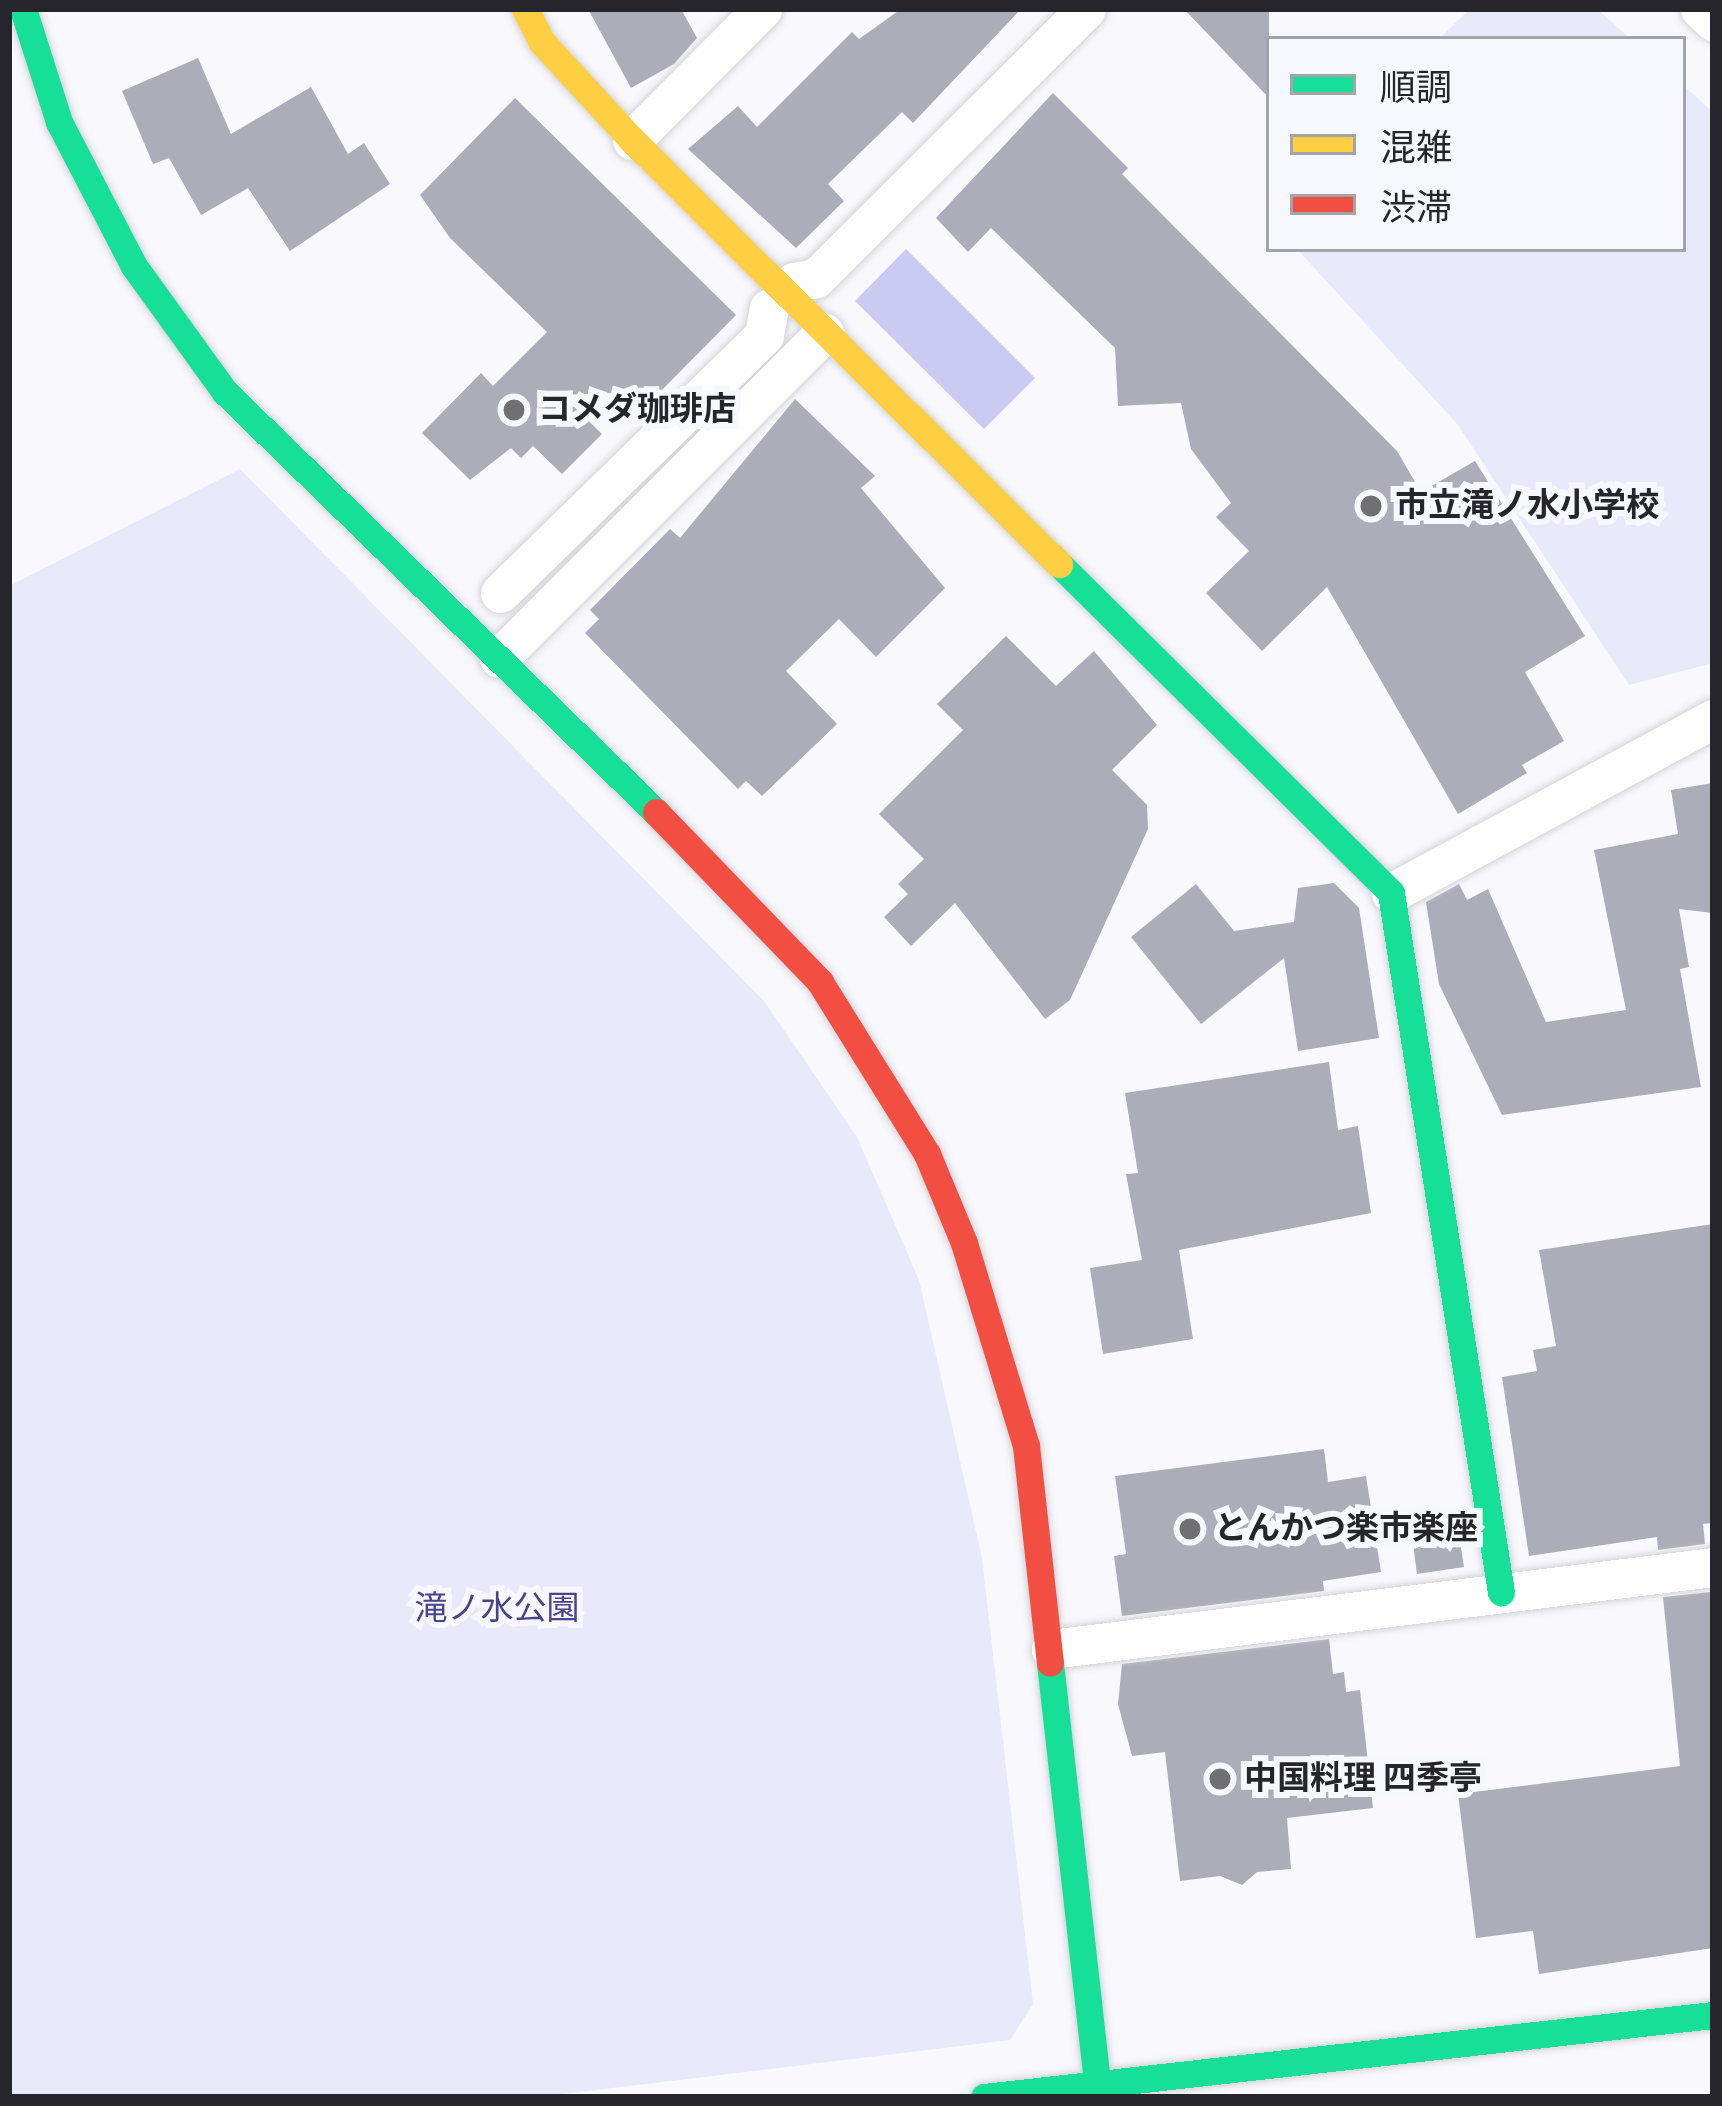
<!DOCTYPE html>
<html>
<head>
<meta charset="utf-8">
<style>
	body { margin:0 }
	#map { position:relative; width:1722px; height:2106px; overflow:hidden; background:#f8f8fd; font-family:"Fira Sans Condensed","Noto Sans JP",sans-serif }
	div>[style] { position:absolute }
	.green>* { inset:0; background:#e9e9fc }
	.water>* { inset:0; background:#cacaf3 }
	.building>* { inset:0; background:#adadb9 }
	.roads { filter:drop-shadow(0 0 3px #d4d4d9) drop-shadow(0 0 3px #d4d4d9) }
	.street>* { height:39px; margin:-19.5px; padding:0 19.5px; transform-origin:19.5px; border-radius:19.5px; background:#fefeff }
	.fast>* { height:27px; margin:-13.5px; padding:0 13.5px; transform-origin:13.5px; border-radius:13.5px; background:#16e098 }
	.slow>* { height:27px; margin:-13.5px; padding:0 13.5px; transform-origin:13.5px; border-radius:13.5px; background:#ffcf43 }
	.jam>* { height:27px; margin:-13.5px; padding:0 13.5px; transform-origin:13.5px; border-radius:13.5px; background:#f24e42 }
	.dots>* { width:33px; height:33px; translate:-50% -50%; box-sizing:border-box; border:6px solid #f7f7fe; border-radius:50% }
	span { translate:-50% -50%; white-space:nowrap; text-align:center; line-height:1.15; -webkit-text-stroke:12px #f7f7fe; paint-order:stroke }
	.poi-label { font-size:33px; color:#25252b; font-weight:700 }
	.left { translate:0 -50%; text-align:left }
	.park-label { font-size:33px; color:#494489 }
	.frame { position:absolute; inset:0; border:12px solid #25252b; pointer-events:none }
	.legend { position:absolute; left:1266px; top:36px; width:420px; height:216px; box-sizing:border-box; background:#f7f7fe; border:3px solid #a3a3aa; margin:0; padding:15px 21px; list-style:none; font-size:36px; color:#25252b }
	.legend li { display:flex; align-items:center; gap:24px; height:60px }
	.legend b { width:60px; border:3px solid #a3a3aa }
</style>
</head>
<body>
<div id="map">
	<div class="green">
		<i style="clip-path:polygon(1470px 9px,1597px 9px,1631px 39px,1439px 39px)"></i>
		<i style="clip-path:polygon(1683px 85px,1713px 112px,1713px 663px,1629px 685px,1458px 425px,1297px 249px,1683px 249px)"></i>
		<i style="clip-path:polygon(240px 469px,764px 1001px,857px 1137px,919px 1280px,982px 1558px,1033px 2004px,1010px 2040px,538px 2097px,9px 2097px,9px 586px)"></i>
	</div>
	<div class="water">
		<i style="clip-path:polygon(906px 249px,1035px 378px,984px 429px,855px 301px)"></i>
	</div>
	<div class="building">
		<i style="clip-path:polygon(588px 9px,681px 9px,697px 38px,674px 64px,631px 88px)"></i>
		<i style="clip-path:polygon(901px 9px,1021px 9px,913px 123px,902px 112px,828px 184px,844px 201px,796px 248px,688px 149px,738px 106px,757px 127px,852px 32px,859px 39px)"></i>
		<i style="clip-path:polygon(1184px 9px,1269px 9px,1269px 98px)"></i>
		<i style="clip-path:polygon(198px 58px,231px 134px,311px 87px,348px 154px,364px 143px,390px 184px,290px 251px,248px 188px,201px 215px,169px 158px,153px 164px,122px 91px)"></i>
		<i style="clip-path:polygon(1053px 93px,1128px 168px,1122px 174px,1397px 451px,1421px 492px,1475px 461px,1585px 636px,1525px 672px,1564px 741px,1522px 765px,1527px 773px,1458px 814px,1327px 587px,1262px 651px,1206px 593px,1249px 551px,1216px 517px,1231px 503px,1191px 449px,1181px 403px,1118px 406px,1115px 348px,991px 228px,968px 252px,936px 218px)"></i>
		<i style="clip-path:polygon(515px 98px,736px 315px,661px 391px,562px 395px,602px 434px,562px 474px,533px 446px,521px 458px,511px 448px,470px 480px,422px 433px,481px 373px,493px 386px,547px 332px,450px 238px,420px 195px)"></i>
		<i style="clip-path:polygon(795px 399px,875px 476px,861px 488px,945px 588px,876px 657px,839px 619px,786px 671px,837px 724px,762px 796px,746px 781px,738px 789px,585px 633px,599px 619px,590px 610px,670px 529px,680px 538px)"></i>
		<i style="clip-path:polygon(1006px 636px,1056px 686px,1094px 651px,1157px 725px,1112px 770px,1147px 805px,1148px 829px,1070px 1000px,1045px 1019px,955px 903px,911px 946px,884px 917px,908px 894px,898px 884px,924px 859px,879px 814px,963px 730px,937px 704px)"></i>
		<i style="clip-path:polygon(1713px 783px,1713px 913px,1679px 909px,1689px 967px,1680px 969px,1701px 1087px,1502px 1115px,1439px 984px,1426px 902px,1459px 884px,1467px 900px,1488px 889px,1546px 1022px,1626px 1010px,1594px 850px,1678px 834px,1671px 790px)"></i>
		<i style="clip-path:polygon(1334px 883px,1359px 908px,1379px 1038px,1298px 1051px,1284px 958px,1201px 1024px,1131px 937px,1196px 884px,1234px 931px,1294px 922px,1298px 888px)"></i>
		<i style="clip-path:polygon(1329px 1062px,1338px 1130px,1358px 1126px,1371px 1213px,1179px 1250px,1193px 1339px,1103px 1354px,1090px 1268px,1142px 1260px,1126px 1174px,1138px 1173px,1125px 1093px)"></i>
		<i style="clip-path:polygon(1713px 1224px,1713px 1523px,1703px 1524px,1705px 1544px,1658px 1550px,1657px 1537px,1529px 1556px,1502px 1377px,1537px 1371px,1533px 1350px,1556px 1346px,1539px 1250px)"></i>
		<i style="clip-path:polygon(1324px 1449px,1328px 1482px,1366px 1476px,1381px 1572px,1323px 1581px,1324px 1591px,1122px 1616px,1114px 1556px,1126px 1554px,1115px 1476px)"></i>
		<i style="clip-path:polygon(1458px 1529px,1464px 1567px,1417px 1574px,1412px 1536px)"></i>
		<i style="clip-path:polygon(1710px 1592px,1713px 1948px,1539px 1974px,1533px 1931px,1476px 1938px,1458px 1794px,1680px 1766px,1663px 1597px)"></i>
		<i style="clip-path:polygon(1329px 1639px,1333px 1674px,1344px 1672px,1346px 1692px,1360px 1690px,1373px 1808px,1287px 1818px,1291px 1869px,1257px 1872px,1242px 1885px,1220px 1876px,1180px 1881px,1165px 1752px,1132px 1756px,1118px 1704px,1122px 1664px)"></i>
	</div>
	<div class="roads">
		<div class="street">
			<i style="left:1700px;top:9px;width:18px;rotate:43deg"></i>
			<i style="left:632px;top:140px;width:185px;rotate:-45.2deg"></i>
			<i style="left:794px;top:282px;width:22px;rotate:-10deg"></i>
			<i style="left:816px;top:278px;width:381px;rotate:-44.9deg"></i>
			<i style="left:500px;top:593px;width:369px;rotate:-44.3deg"></i>
			<i style="left:764px;top:335px;width:27px;rotate:-80deg"></i>
			<i style="left:499px;top:658px;width:460px;rotate:-45deg"></i>
			<i style="left:1391px;top:893px;width:366px;rotate:-28.4deg"></i>
			<i style="left:1051px;top:1649px;width:667px;rotate:-7.06deg"></i>
		</div>
		<div class="fast">
			<i style="left:23px;top:9px;width:119px;rotate:72.3deg"></i>
			<i style="left:59px;top:122px;width:162px;rotate:62.5deg"></i>
			<i style="left:134px;top:266px;width:155px;rotate:54.2deg"></i>
			<i style="left:225px;top:392px;width:602px;rotate:44.26deg"></i>
			<i style="left:1059px;top:564px;width:467px;rotate:44.7deg"></i>
			<i style="left:1391px;top:893px;width:708px;rotate:81.06deg"></i>
			<i style="left:1050px;top:1663px;width:437px;rotate:83.6deg"></i>
			<i style="left:984px;top:2097px;width:734px;rotate:-6.42deg"></i>
		</div>
		<div class="slow">
			<i style="left:525px;top:9px;width:36px;rotate:63deg"></i>
			<i style="left:541px;top:41px;width:134px;rotate:47.4deg"></i>
			<i style="left:632px;top:140px;width:602px;rotate:44.8deg"></i>
		</div>
		<div class="jam">
			<i style="left:656px;top:812px;width:236px;rotate:46deg"></i>
			<i style="left:820px;top:982px;width:203px;rotate:58.1deg"></i>
			<i style="left:927px;top:1154px;width:96px;rotate:67.4deg"></i>
			<i style="left:964px;top:1243px;width:212px;rotate:73deg"></i>
			<i style="left:1026px;top:1446px;width:218px;rotate:83.7deg"></i>
		</div>
	</div>
	<div class="dots">
		<i style="left:514px;top:410px;background:#6f6f74"></i>
		<i style="left:1371px;top:506px;background:#6f6f74"></i>
		<i style="left:1190px;top:1529px;background:#6f6f74"></i>
		<i style="left:1220px;top:1779px;background:#6f6f74"></i>
	</div>
	<div class="poi-label">
		<span class="left" style="left:538px;top:410px">コメダ珈琲店</span>
		<span class="left" style="left:1395px;top:506px">市立滝ノ水小学校</span>
		<span class="left" style="left:1214px;top:1529px">とんかつ楽市楽座</span>
		<span class="left" style="left:1244px;top:1779px">中国料理 四季亭</span>
	</div>
	<div class="park-label">
		<span style="left:497px;top:1609px">滝ノ水公園</span>
	</div>
	<div class="frame"></div>
	<ul class="legend">
	<li><b style="height:15px;background:#16e098"></b>順調</li>
	<li><b style="height:15px;background:#ffcf43"></b>混雑</li>
	<li><b style="height:15px;background:#f24e42"></b>渋滞</li>
	</ul>
</div>
</body>
</html>
